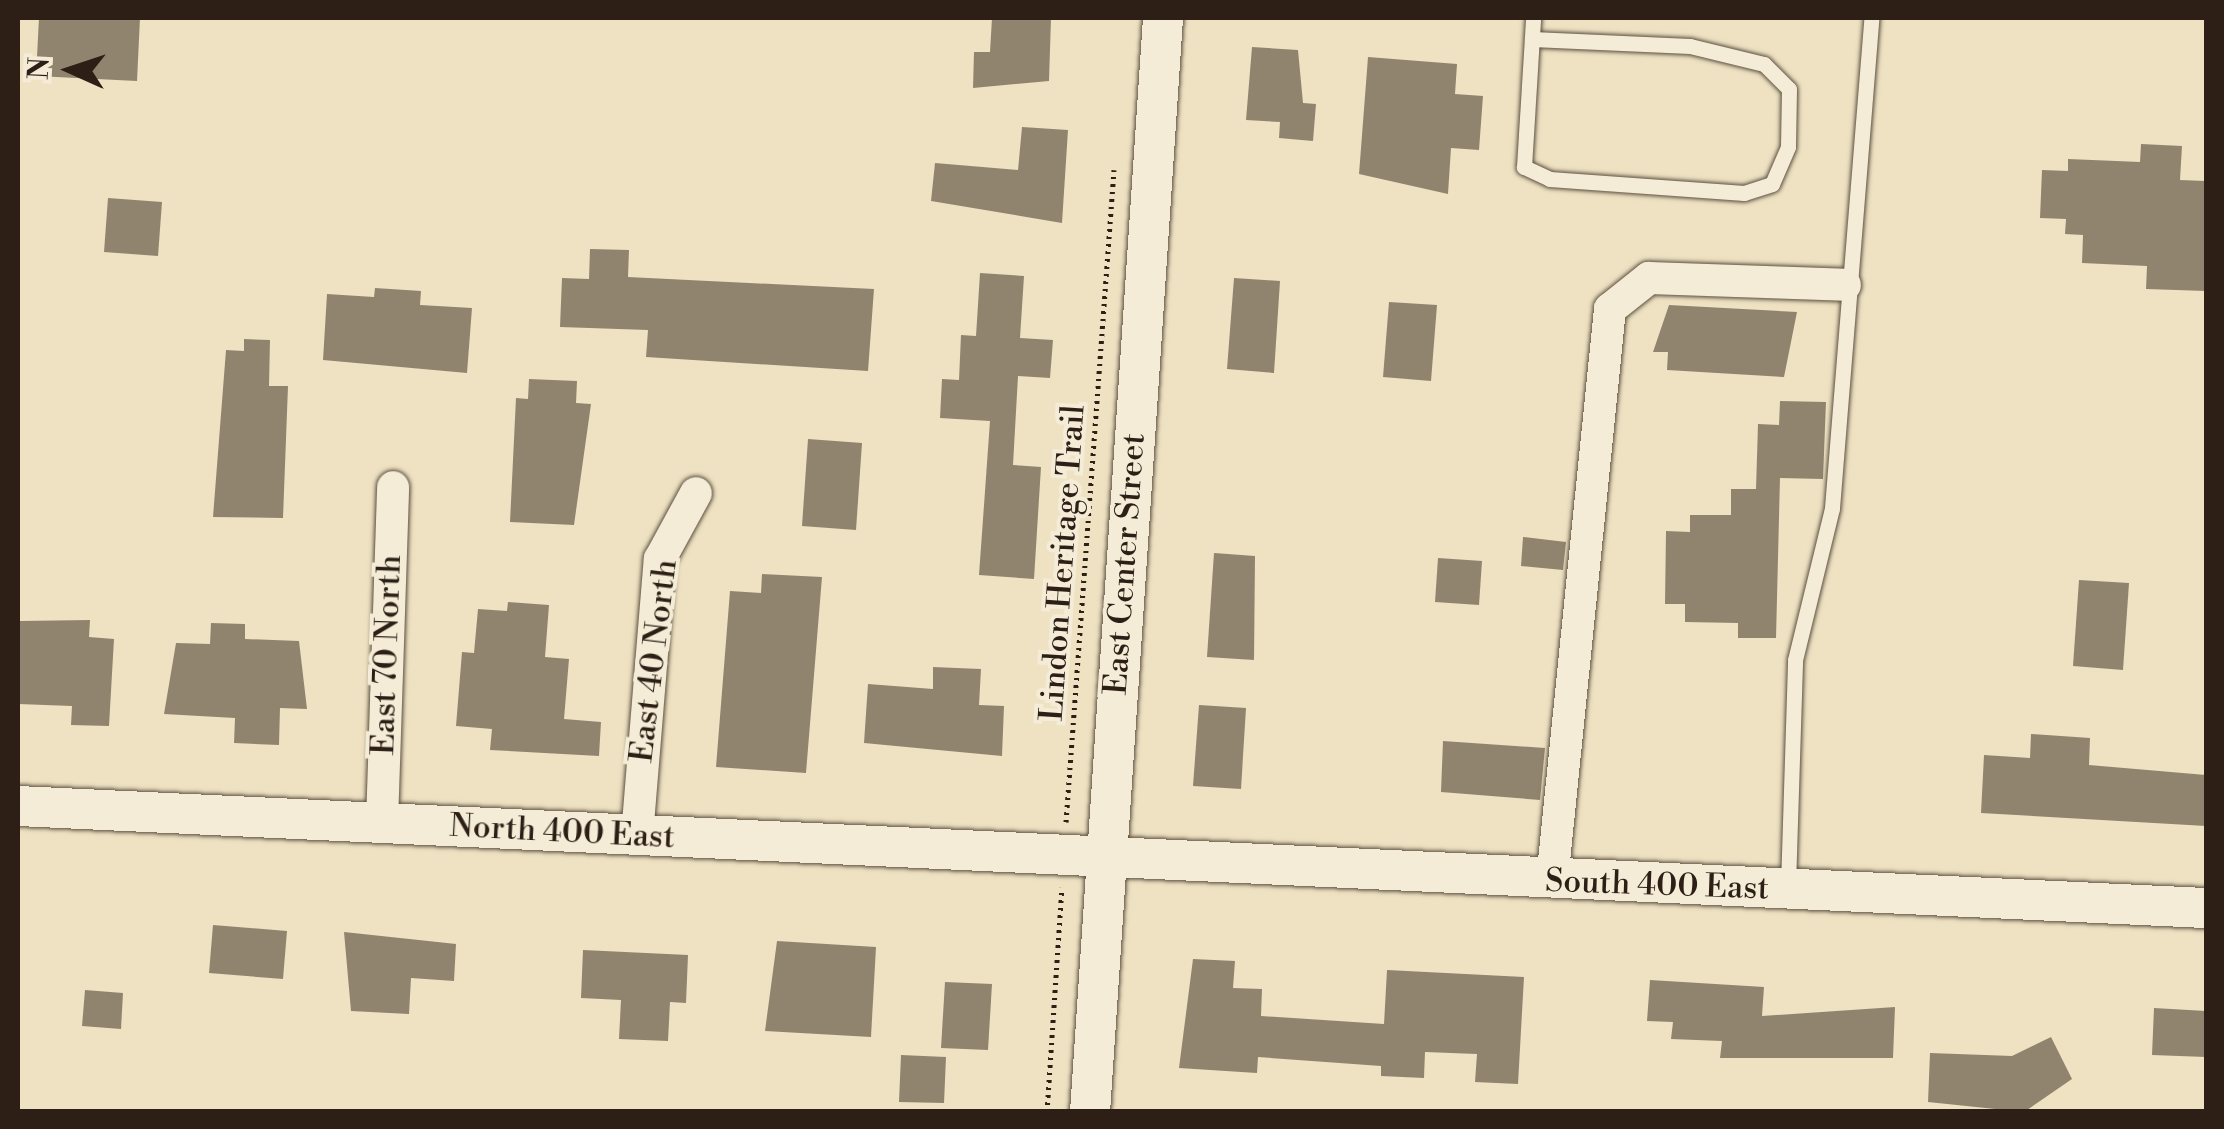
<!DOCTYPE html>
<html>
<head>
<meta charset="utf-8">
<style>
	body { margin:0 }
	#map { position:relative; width:2224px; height:1129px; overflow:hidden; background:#eee2c2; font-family:"Libre Bodoni",serif }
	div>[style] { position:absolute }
	.building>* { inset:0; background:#91846f }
	.path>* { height:5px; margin-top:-2.5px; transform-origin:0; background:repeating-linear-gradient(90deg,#2d1f16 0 2.5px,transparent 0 7.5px) }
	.roads { filter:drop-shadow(0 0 2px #5d5041) drop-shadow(0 0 2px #5d5041) }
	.service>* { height:15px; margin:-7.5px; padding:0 7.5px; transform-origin:7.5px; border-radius:7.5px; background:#f4ecd7 }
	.minor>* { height:32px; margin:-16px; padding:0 16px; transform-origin:16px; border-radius:16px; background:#f4ecd7 }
	.tertiary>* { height:40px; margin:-20px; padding:0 20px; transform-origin:20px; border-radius:20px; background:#f4ecd7 }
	span { translate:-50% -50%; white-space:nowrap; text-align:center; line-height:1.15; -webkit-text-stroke:8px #f4ecd7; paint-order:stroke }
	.street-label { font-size:32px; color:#2d1f16 }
	.frame { position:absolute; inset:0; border:20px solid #2d1f16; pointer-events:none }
	.north { position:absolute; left:20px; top:20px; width:100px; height:100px; -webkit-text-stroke:8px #f4ecd7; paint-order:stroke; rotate:273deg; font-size:28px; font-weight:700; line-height:40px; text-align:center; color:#2d1f16 }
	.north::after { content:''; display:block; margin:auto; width:35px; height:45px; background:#2d1f16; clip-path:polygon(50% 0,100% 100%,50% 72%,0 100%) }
</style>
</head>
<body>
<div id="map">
	<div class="building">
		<i style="clip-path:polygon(39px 18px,140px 18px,137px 81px,36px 76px)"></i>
		<i style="clip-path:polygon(992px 18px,1051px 18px,1049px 81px,973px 88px,974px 52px,990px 52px)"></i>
		<i style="clip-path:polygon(1252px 47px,1298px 50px,1303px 103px,1316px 104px,1313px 141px,1279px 138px,1280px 122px,1246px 120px)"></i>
		<i style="clip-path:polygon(1368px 57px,1457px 64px,1455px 94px,1483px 96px,1479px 150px,1451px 148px,1448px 194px,1359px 174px)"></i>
		<i style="clip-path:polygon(1022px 127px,1068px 130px,1062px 223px,931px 201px,935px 163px,1018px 170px)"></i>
		<i style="clip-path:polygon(2141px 144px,2182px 146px,2180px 180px,2206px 181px,2206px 291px,2146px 289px,2147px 266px,2082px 263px,2083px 235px,2065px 234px,2066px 219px,2040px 218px,2042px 170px,2068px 171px,2068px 159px,2140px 162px)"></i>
		<i style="clip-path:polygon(108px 198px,162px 202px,158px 256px,104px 252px)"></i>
		<i style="clip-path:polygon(590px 249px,629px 250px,628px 277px,874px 289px,868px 371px,646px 357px,648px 330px,560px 327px,562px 278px,589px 279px)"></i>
		<i style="clip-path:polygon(980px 273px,1024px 276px,1020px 338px,1053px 340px,1050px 378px,1018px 376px,1013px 465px,1041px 467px,1034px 579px,979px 575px,990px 421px,940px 418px,942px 379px,959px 380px,961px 335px,976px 336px)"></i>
		<i style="clip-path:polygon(1234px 278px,1280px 281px,1274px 373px,1227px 369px)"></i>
		<i style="clip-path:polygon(375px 288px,421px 291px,420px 305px,472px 308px,467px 373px,323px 360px,327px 294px,374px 297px)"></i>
		<i style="clip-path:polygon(1389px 302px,1437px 305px,1431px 381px,1383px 377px)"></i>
		<i style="clip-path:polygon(1669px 305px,1797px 312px,1784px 377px,1667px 370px,1668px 352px,1653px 352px)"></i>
		<i style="clip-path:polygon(244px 339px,270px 340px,269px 386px,288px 386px,283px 518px,213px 517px,226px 350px,244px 351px)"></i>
		<i style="clip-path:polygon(529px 379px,577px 381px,576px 403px,591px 404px,574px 525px,510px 522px,516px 398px,528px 399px)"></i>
		<i style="clip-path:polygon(1780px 401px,1826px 402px,1823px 479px,1780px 478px,1776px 638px,1738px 638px,1738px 623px,1685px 622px,1685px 604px,1665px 604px,1666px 531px,1690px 532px,1690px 515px,1731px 515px,1731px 489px,1756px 489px,1758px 424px,1779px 425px)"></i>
		<i style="clip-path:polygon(808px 439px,862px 443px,856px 530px,802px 526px)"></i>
		<i style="clip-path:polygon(1523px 537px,1566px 542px,1563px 570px,1521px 566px)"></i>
		<i style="clip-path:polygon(1214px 553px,1255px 556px,1254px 660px,1207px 657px)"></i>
		<i style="clip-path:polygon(1438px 558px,1482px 561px,1479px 605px,1435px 602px)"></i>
		<i style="clip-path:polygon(762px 574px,822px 577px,806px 773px,716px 767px,730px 591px,761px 593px)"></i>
		<i style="clip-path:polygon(2079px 580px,2129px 583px,2123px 670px,2073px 666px)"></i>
		<i style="clip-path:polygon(508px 602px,549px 605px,545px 657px,569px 659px,564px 719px,601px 722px,599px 756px,490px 750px,492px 729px,456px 726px,462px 652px,474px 653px,478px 609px,507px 611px)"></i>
		<i style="clip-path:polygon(90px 620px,89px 637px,114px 639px,109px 726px,71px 725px,72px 706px,18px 704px,20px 621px)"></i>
		<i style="clip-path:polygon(211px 623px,245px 624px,245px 639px,299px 641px,307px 709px,280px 708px,279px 745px,234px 743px,235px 718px,164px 714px,176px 643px,210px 644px)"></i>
		<i style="clip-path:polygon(933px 667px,981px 669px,979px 705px,1004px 706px,1002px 756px,864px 743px,868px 684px,933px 689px)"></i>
		<i style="clip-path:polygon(1199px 705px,1246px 708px,1241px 789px,1193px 786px)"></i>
		<i style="clip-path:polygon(2031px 734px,2090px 738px,2089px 765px,2206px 775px,2206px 826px,1981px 813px,1984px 755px,2030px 758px)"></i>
		<i style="clip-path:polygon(1443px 741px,1545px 748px,1540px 800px,1441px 792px)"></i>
		<i style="clip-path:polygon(213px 925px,287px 931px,283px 979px,209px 973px)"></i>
		<i style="clip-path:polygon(344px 932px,456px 944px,454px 981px,411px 978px,409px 1014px,351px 1011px)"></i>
		<i style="clip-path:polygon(777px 941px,876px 947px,871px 1037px,765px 1031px)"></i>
		<i style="clip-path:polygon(583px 950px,688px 955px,686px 1003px,670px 1002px,668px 1041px,619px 1039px,621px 1000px,581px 998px)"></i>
		<i style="clip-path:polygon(1193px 959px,1235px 961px,1233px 988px,1262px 989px,1261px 1016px,1384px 1024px,1387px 970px,1524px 977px,1518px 1084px,1475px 1082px,1477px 1054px,1425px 1052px,1424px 1078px,1381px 1076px,1381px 1066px,1258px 1057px,1257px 1073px,1179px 1068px)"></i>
		<i style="clip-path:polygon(1650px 980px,1764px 987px,1762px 1016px,1895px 1007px,1893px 1058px,1720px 1058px,1722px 1041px,1671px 1039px,1673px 1022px,1647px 1021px)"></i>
		<i style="clip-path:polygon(945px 982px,992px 984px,988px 1050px,941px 1048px)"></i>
		<i style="clip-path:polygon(85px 990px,123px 993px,121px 1029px,82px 1026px)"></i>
		<i style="clip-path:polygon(2154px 1008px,2206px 1011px,2206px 1057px,2152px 1055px)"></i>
		<i style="clip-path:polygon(2051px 1037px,2072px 1079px,2024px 1112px,1928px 1102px,1930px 1053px,2012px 1056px)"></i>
		<i style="clip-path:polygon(901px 1055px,946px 1057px,944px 1103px,899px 1102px)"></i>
	</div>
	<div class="path">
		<i style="left:1066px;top:822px;width:654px;rotate:-85.79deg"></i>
		<i style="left:1047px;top:1112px;width:225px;rotate:-86.2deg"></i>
	</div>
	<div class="roads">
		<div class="service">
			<i style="left:1532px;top:39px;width:158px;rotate:2.5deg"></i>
			<i style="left:1690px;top:46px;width:76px;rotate:13.7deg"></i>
			<i style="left:1764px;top:64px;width:35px;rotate:45deg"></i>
			<i style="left:1789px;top:89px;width:58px;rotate:91deg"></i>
			<i style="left:1788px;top:147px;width:40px;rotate:113.4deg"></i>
			<i style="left:1772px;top:184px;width:29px;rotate:162deg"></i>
			<i style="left:1744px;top:193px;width:195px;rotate:-175.9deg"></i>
			<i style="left:1550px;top:179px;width:29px;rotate:-155deg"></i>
			<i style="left:1524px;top:167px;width:149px;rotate:-86.5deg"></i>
			<i style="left:1788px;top:886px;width:226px;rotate:-88.2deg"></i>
			<i style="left:1795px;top:660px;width:156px;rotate:-76.3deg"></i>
			<i style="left:1832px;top:508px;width:492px;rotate:-85.4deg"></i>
		</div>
		<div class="minor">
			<i style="left:382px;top:823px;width:336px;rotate:-88.1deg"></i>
			<i style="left:637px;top:836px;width:278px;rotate:-85.3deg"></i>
			<i style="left:660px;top:559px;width:75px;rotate:-61.4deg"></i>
			<i style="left:1552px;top:881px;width:575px;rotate:-84.21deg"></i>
			<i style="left:1610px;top:309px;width:50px;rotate:-38.5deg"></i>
			<i style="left:1649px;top:278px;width:196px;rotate:2deg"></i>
		</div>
		<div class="tertiary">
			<i style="left:18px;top:806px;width:2190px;rotate:2.67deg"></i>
			<i style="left:1090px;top:1112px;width:1096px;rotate:-86.18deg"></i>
		</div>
	</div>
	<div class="street-label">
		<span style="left:1063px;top:563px;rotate:-86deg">Lindon Heritage Trail</span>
		<span style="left:1125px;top:564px;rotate:-86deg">East Center Street</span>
		<span style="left:387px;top:655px;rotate:-88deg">East 70 North</span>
		<span style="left:654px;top:661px;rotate:-83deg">East 40 North</span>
		<span style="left:562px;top:832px;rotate:3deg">North 400 East</span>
		<span style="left:1657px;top:885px;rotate:2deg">South 400 East</span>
	</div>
	<div class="frame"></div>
	<div class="north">N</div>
</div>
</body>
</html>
